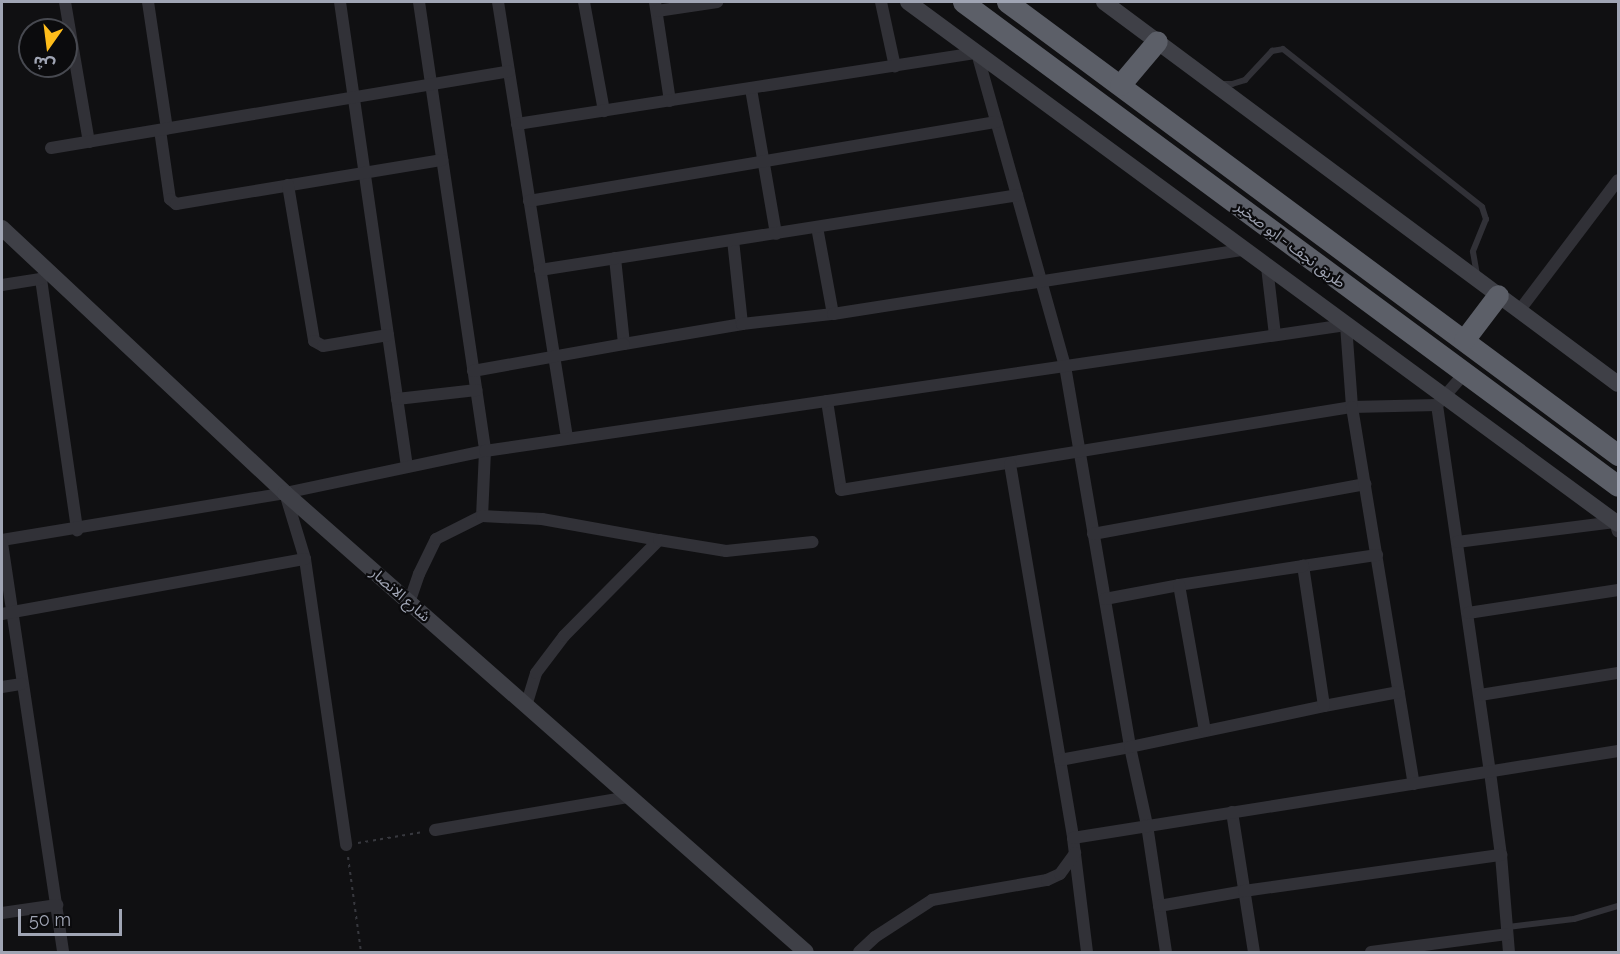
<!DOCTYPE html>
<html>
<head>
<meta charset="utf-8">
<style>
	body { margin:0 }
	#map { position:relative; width:1620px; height:954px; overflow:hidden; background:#101012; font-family:Raleway,"Noto Sans Arabic",sans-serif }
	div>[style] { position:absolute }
	.path>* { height:2px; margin-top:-1px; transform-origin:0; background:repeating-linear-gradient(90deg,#37383e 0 3px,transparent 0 7.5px) }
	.lane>* { height:6px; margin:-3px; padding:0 3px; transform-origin:3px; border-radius:3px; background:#313137 }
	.street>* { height:12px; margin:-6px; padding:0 6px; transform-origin:6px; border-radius:6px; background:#313137 }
	.secondary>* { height:16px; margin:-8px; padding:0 8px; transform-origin:8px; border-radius:8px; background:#3f4047 }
	.highway>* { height:21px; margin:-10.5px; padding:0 10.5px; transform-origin:10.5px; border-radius:10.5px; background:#5c5f68 }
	span { translate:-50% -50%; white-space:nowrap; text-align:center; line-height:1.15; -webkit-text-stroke:4.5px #0b0b0d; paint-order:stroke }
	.street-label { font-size:15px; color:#a0a5b4 }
	.frame { position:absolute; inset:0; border:3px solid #a0a5b4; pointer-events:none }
	.north { position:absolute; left:18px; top:18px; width:60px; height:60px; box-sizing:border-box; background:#0b0b0d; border:2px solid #474950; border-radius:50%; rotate:194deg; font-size:16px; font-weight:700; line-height:24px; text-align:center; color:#a0a5b4 }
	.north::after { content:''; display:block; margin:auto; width:21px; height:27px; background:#ffbd1b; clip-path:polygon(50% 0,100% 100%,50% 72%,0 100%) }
	.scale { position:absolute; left:18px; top:909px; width:104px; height:27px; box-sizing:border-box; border:3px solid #a0a5b4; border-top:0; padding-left:8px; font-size:18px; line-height:21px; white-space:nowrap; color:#a0a5b4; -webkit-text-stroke:4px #0b0b0d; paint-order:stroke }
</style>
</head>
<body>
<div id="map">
	<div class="path">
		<i style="left:358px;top:843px;width:66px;rotate:-9.6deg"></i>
		<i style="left:348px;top:857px;width:96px;rotate:82.2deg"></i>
	</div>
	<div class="lane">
		<i style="left:1222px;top:84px;width:10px"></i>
		<i style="left:1232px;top:84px;width:14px;rotate:-17deg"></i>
		<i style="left:1245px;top:80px;width:40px;rotate:-47deg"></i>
		<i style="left:1272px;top:51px;width:11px;rotate:-10deg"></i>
		<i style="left:1283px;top:49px;width:254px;rotate:38.4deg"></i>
		<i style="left:1482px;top:207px;width:13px;rotate:72deg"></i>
		<i style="left:1486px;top:219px;width:35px;rotate:112deg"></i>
		<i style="left:1473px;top:252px;width:22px;rotate:80deg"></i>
		<i style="left:1508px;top:927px;width:66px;rotate:-6.9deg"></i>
		<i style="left:1574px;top:919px;width:46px;rotate:-16.5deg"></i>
	</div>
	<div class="street">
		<i style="left:65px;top:2px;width:142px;rotate:80.3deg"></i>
		<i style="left:148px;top:2px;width:128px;rotate:81.5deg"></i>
		<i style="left:340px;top:2px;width:469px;rotate:81.8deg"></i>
		<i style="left:419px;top:2px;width:454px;rotate:81.6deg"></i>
		<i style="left:485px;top:451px;width:65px;rotate:92.6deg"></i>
		<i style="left:498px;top:2px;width:442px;rotate:81deg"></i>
		<i style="left:584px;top:2px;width:111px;rotate:79.6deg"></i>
		<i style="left:655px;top:2px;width:100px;rotate:81.4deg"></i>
		<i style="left:881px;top:2px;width:66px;rotate:77.8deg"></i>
		<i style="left:657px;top:11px;width:61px;rotate:-8.5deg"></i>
		<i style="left:751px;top:89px;width:147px;rotate:80.2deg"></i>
		<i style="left:517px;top:124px;width:465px;rotate:-8.8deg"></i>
		<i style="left:977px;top:53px;width:325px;rotate:74.3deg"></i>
		<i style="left:1065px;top:366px;width:387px;rotate:80.3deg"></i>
		<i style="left:1130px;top:747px;width:80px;rotate:77.7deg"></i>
		<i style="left:1147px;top:825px;width:128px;rotate:81.5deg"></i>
		<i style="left:160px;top:130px;width:70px;rotate:81.8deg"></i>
		<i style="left:170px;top:199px;width:8px;rotate:40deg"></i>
		<i style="left:176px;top:204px;width:270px;rotate:-9.4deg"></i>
		<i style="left:51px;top:148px;width:464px;rotate:-9.5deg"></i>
		<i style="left:288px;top:185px;width:158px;rotate:80.5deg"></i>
		<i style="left:314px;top:341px;width:10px;rotate:29deg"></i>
		<i style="left:323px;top:346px;width:66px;rotate:-9.6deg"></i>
		<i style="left:529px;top:201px;width:474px;rotate:-9.6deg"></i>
		<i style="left:817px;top:227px;width:88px;rotate:79.6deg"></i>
		<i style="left:615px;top:258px;width:86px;rotate:84deg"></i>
		<i style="left:624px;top:344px;width:120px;rotate:-9.6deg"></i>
		<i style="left:742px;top:324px;width:84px;rotate:-96.1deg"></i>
		<i style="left:1267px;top:267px;width:68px;rotate:83.3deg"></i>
		<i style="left:540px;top:270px;width:483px;rotate:-8.9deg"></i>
		<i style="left:48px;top:271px;width:11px;rotate:131deg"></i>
		<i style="left:41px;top:279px;width:254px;rotate:81.8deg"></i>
		<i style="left:2px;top:285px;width:39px;rotate:-9deg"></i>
		<i style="left:1519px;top:311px;width:164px;rotate:-52.9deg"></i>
		<i style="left:742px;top:324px;width:92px;rotate:-6.3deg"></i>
		<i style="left:833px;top:314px;width:415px;rotate:-8.9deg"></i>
		<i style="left:473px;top:371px;width:153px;rotate:-10.1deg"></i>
		<i style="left:1464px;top:374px;width:41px;rotate:131.1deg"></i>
		<i style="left:1437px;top:405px;width:371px;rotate:81.8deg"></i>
		<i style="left:1490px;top:772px;width:84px;rotate:82.5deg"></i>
		<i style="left:1501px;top:855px;width:97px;rotate:85.3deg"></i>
		<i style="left:397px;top:399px;width:80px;rotate:-6.5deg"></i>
		<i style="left:827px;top:401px;width:90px;rotate:81.1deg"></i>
		<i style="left:841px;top:490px;width:518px;rotate:-9.23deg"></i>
		<i style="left:1352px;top:407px;width:85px;rotate:-1.3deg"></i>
		<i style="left:1010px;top:464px;width:379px;rotate:80.4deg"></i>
		<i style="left:1073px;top:838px;width:115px;rotate:83deg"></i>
		<i style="left:285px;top:493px;width:69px;rotate:73.1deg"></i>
		<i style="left:305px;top:559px;width:289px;rotate:81.8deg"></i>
		<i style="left:1093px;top:534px;width:277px;rotate:-10.4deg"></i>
		<i style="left:2px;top:540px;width:287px;rotate:-9.4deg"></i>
		<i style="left:285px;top:493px;width:204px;rotate:-11.9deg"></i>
		<i style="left:485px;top:451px;width:870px;rotate:-8.33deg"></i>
		<i style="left:1346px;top:325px;width:82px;rotate:85.8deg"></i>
		<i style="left:1352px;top:407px;width:382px;rotate:80.7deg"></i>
		<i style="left:1457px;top:542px;width:159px;rotate:-7.2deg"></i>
		<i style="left:1615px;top:522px;width:10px;rotate:73deg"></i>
		<i style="left:2px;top:543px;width:414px;rotate:81.5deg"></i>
		<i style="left:1303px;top:566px;width:75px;rotate:-8.5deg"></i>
		<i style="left:1105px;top:599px;width:75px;rotate:-10.7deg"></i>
		<i style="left:409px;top:603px;width:31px;rotate:-71deg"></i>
		<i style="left:419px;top:574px;width:39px;rotate:-64deg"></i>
		<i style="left:436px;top:539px;width:51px;rotate:-26.6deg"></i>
		<i style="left:482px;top:516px;width:60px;rotate:2.9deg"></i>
		<i style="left:542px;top:519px;width:119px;rotate:10.2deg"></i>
		<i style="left:1468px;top:613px;width:152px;rotate:-8.7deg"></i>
		<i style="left:2px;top:614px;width:308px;rotate:-10.3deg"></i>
		<i style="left:2px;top:687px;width:20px;rotate:-9deg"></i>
		<i style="left:1480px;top:695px;width:140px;rotate:-9.1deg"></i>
		<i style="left:526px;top:706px;width:34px;rotate:-73deg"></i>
		<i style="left:536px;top:673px;width:46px;rotate:-52.9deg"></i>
		<i style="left:564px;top:636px;width:135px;rotate:-45.3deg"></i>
		<i style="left:659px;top:540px;width:68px;rotate:9.3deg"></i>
		<i style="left:726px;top:551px;width:87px;rotate:-5.9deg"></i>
		<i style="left:1324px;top:706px;width:76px;rotate:-10.6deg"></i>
		<i style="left:1060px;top:760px;width:71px;rotate:-10.5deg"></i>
		<i style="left:1130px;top:747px;width:198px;rotate:-11.9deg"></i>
		<i style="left:1324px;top:706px;width:142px;rotate:-98.5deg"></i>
		<i style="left:1303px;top:566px;width:125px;rotate:171.3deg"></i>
		<i style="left:1179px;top:585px;width:148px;rotate:79.9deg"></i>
		<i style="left:1232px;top:812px;width:142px;rotate:81.1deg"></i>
		<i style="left:435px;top:830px;width:197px;rotate:-9.7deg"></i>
		<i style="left:1073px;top:838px;width:552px;rotate:-9.07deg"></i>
		<i style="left:1159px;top:906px;width:86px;rotate:-10deg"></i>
		<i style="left:1244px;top:891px;width:260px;rotate:-8deg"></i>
		<i style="left:2px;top:913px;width:56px;rotate:-8.3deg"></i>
		<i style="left:859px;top:952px;width:22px;rotate:-43deg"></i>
		<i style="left:875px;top:937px;width:68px;rotate:-33deg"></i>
		<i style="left:932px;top:900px;width:117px;rotate:-9.9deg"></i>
		<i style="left:1047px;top:880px;width:14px;rotate:-25deg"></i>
		<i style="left:1060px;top:874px;width:26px;rotate:-54deg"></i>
		<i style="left:1371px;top:952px;width:137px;rotate:-7.5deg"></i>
	</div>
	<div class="secondary">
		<i style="left:908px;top:2px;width:881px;rotate:36.32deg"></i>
		<i style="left:1104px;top:2px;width:640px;rotate:36.62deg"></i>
		<i style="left:2px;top:228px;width:388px;rotate:43.1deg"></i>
		<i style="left:285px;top:493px;width:694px;rotate:41.38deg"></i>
	</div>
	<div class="highway">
		<i style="left:963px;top:2px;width:814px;rotate:36.46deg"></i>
		<i style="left:1007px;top:2px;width:761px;rotate:36.55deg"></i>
		<i style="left:1120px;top:85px;width:57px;rotate:-49.9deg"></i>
		<i style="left:1464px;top:340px;width:56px;rotate:-52.9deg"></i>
	</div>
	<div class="street-label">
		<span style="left:1290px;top:245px;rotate:37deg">طريق نجف - ابو صخير</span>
		<span style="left:400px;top:595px;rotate:41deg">شارع الانصار</span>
	</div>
	<div class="frame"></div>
	<div class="north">ش</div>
	<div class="scale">50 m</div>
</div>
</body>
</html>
